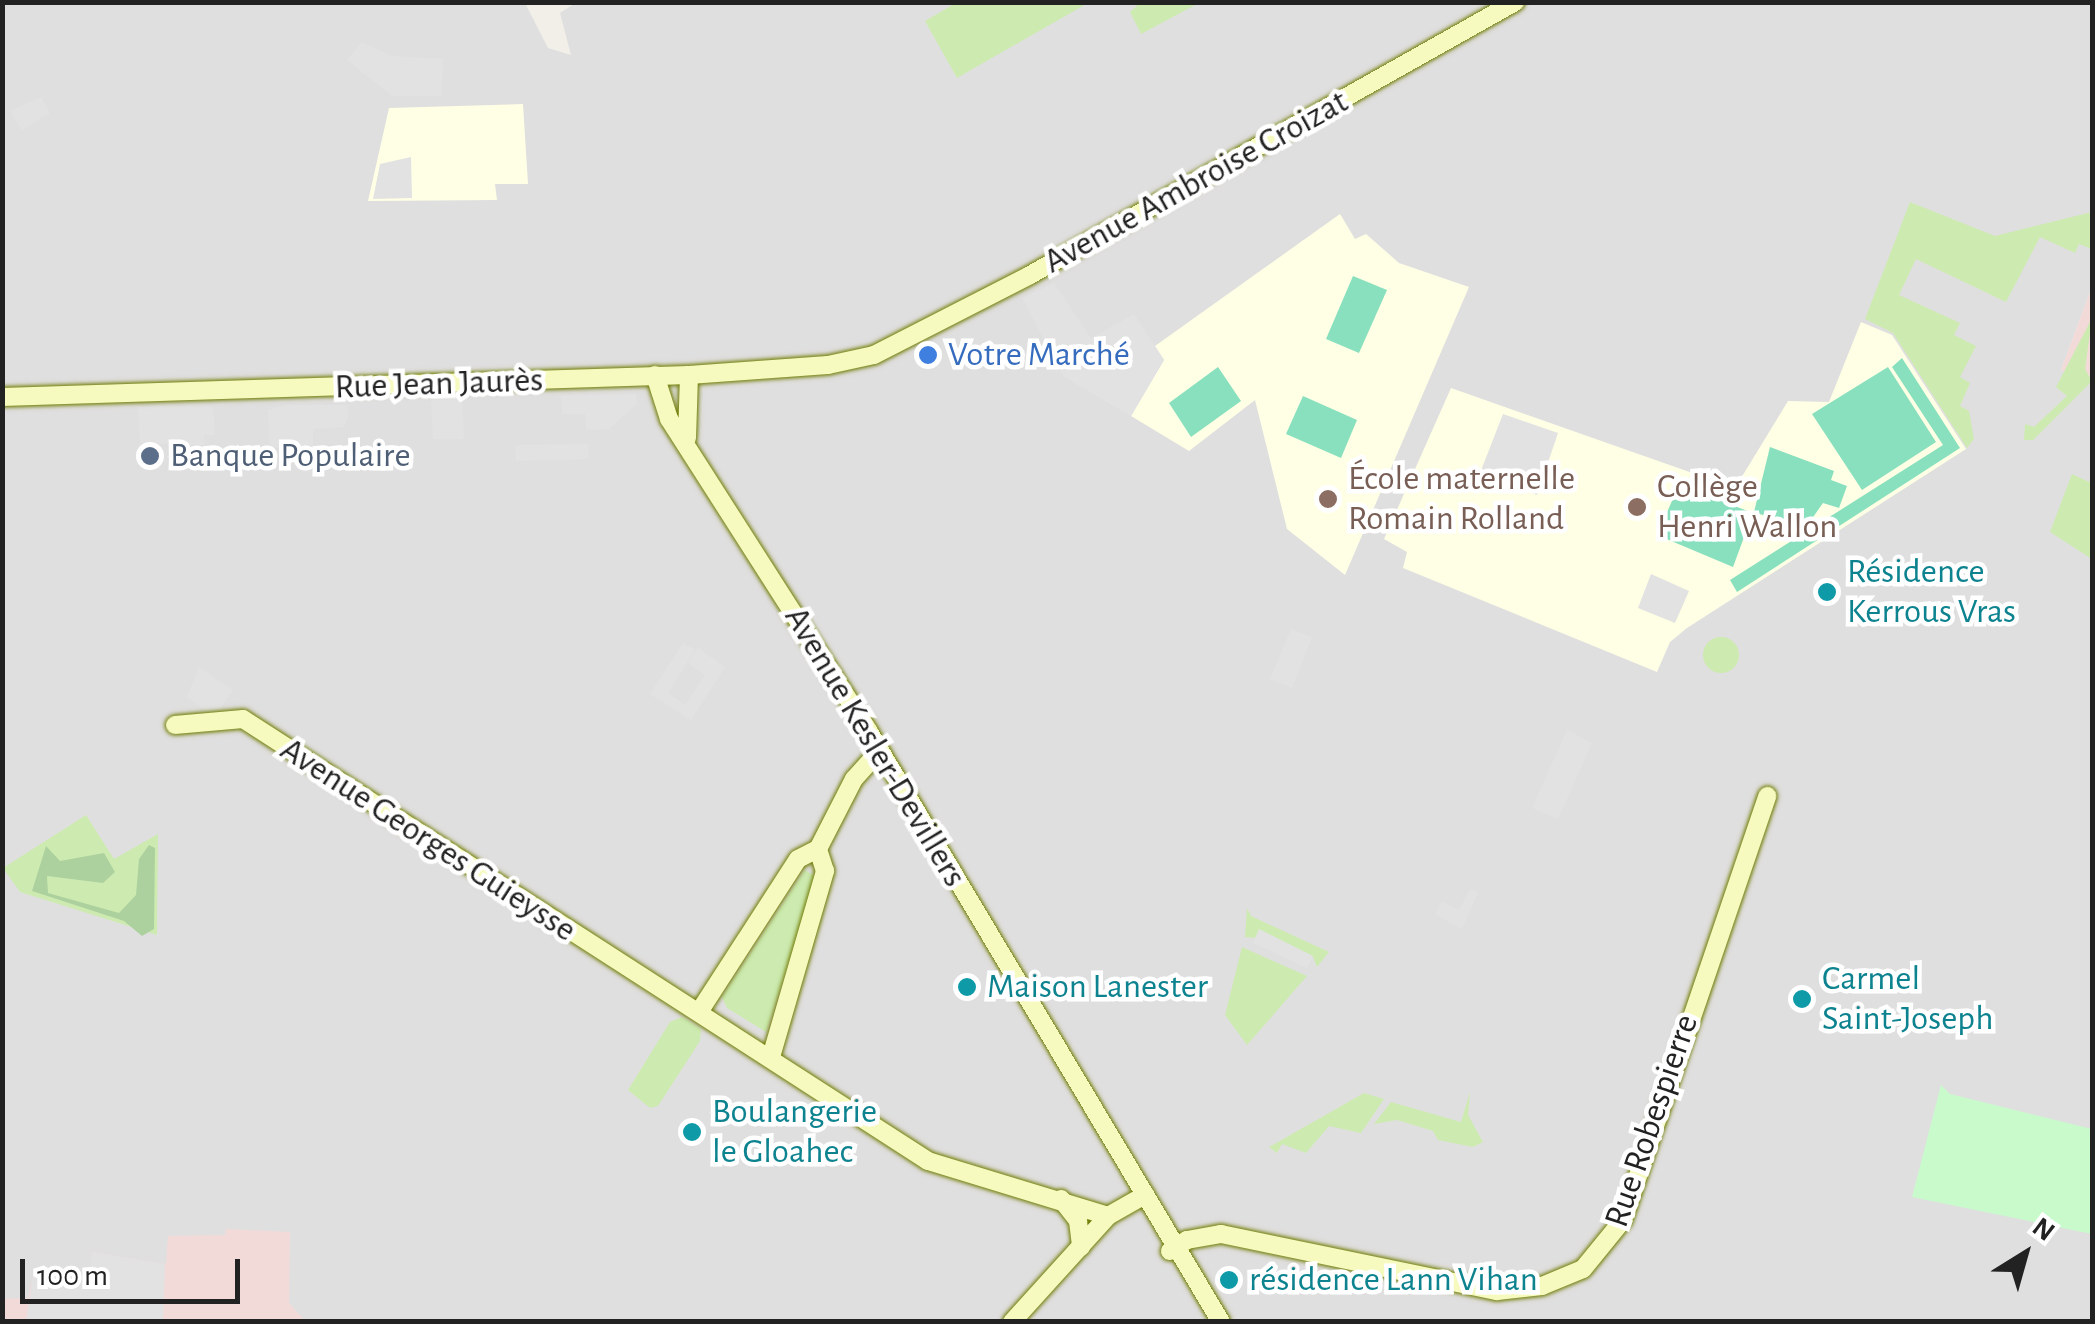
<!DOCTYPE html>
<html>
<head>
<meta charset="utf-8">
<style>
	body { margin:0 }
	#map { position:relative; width:2095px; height:1324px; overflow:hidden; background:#f2efe9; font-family:"Alegreya Sans",sans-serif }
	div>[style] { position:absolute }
	.residential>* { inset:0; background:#e0dfdf }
	.commercial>* { inset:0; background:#f2dad9 }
	.education>* { inset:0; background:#ffffe5 }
	.grass>* { inset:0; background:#cdebb0 }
	.round { border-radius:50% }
	.forest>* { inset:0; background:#add19e }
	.park>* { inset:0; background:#c8facc }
	.pitch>* { inset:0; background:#88e0be }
	.parking>* { inset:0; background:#e2e2e2 }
	.roads { filter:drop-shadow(0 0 2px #707d05) drop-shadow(0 0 2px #707d05) }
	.secondary>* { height:18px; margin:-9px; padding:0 9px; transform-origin:9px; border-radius:9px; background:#f7fabf }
	.dots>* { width:28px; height:28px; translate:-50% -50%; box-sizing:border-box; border:5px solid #fff; border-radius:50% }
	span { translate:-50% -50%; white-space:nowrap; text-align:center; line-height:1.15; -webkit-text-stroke:9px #fff; paint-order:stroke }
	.street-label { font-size:35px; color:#222 }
	.shop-label { font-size:35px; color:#366cbe }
	.left { translate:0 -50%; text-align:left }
	.service-label { font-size:35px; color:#4e5e75 }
	.education-label { font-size:35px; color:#785e54 }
	.culture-label { font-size:35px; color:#0d838f }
	.frame { position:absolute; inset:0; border:5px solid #222; pointer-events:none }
	.north { position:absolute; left:1975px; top:1204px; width:100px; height:100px; -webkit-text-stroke:8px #fff; paint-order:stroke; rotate:37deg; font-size:28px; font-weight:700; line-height:40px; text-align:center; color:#222 }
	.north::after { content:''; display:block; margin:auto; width:35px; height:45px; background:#222; clip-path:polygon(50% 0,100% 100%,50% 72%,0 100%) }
	.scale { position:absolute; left:20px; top:1259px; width:220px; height:45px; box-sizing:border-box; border:5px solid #222; border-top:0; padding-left:12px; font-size:30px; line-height:35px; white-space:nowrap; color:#222; -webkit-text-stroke:8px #fff; paint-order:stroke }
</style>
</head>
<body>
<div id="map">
	<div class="residential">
		<i style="clip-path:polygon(577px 2px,2092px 3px,2092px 287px,2061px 370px,2092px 382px,2092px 1321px,3px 1322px,3px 3px,525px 3px,548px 48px,571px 55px,560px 13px)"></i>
	</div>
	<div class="commercial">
		<i style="clip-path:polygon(2092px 287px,2092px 382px,2061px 370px)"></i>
		<i style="clip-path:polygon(226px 1229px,290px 1232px,289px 1303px,305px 1321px,3px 1321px,2px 1299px,28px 1298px,33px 1276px,89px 1283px,92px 1252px,166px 1264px,168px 1236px,225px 1235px)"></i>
	</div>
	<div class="education">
		<i style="clip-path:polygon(523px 104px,528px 184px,495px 184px,497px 200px,368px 201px,389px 108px)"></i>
		<i style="clip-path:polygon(1340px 214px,1355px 239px,1366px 234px,1399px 263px,1469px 287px,1345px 575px,1287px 529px,1255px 400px,1189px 451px,1131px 416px,1164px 360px,1155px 346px)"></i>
		<i style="clip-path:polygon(1861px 322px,1892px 335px,1966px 449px,1687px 628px,1670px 642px,1657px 672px,1403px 568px,1407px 552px,1384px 539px,1451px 388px,1735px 488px,1788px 401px,1829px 402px)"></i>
	</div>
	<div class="grass">
		<i style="clip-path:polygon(956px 3px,956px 2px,1088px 3px,957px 78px,925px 21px)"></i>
		<i style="clip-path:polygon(1140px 3px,1140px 2px,1199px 3px,1141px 34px,1130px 12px)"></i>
		<i style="clip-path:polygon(1910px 202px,1995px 236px,2092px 212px,2092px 249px,2079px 244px,2075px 253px,2040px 237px,2006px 302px,1916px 259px,1899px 295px,1960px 323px,1954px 335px,1976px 346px,1960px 377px,1970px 383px,1960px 406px,1969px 411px,1974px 439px,1967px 448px,1893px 333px,1865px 319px)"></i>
		<i style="clip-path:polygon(2092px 318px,2085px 369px,2092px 381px,2033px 440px,2024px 440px,2025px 424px,2034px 427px,2067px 396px,2056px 387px)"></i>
		<i style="clip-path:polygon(2072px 474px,2089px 482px,2092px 475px,2092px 559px,2050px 532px)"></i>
		<i class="round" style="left:1703px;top:637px;width:36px;height:36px"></i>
		<i style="clip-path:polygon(86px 815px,114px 859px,158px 834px,157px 935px,20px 892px,3px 868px)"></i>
		<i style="clip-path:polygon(805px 870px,816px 877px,766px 1032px,727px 1008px,722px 997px)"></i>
		<i style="clip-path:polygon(1247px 908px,1251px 916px,1329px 952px,1317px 967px,1313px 957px,1259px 930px,1256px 938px,1245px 937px)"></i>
		<i style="clip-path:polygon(1242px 947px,1307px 976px,1247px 1045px,1225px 1015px)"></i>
		<i style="clip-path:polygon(682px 1017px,701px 1029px,700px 1041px,658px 1106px,650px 1108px,628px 1090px,670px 1022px)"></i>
		<i style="clip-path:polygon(1470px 1092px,1468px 1115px,1483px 1142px,1473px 1147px,1438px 1140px,1433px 1131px,1397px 1120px,1374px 1124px,1391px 1102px,1461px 1122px)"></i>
		<i style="clip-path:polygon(1364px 1093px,1384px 1099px,1361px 1133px,1329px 1126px,1306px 1153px,1282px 1144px,1277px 1153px,1269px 1147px)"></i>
	</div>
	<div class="forest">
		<i style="clip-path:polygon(149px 845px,155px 848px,154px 929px,142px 936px,124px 921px,32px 891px,46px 846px,60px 861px,104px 853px,115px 872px,103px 883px,47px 876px,48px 893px,119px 913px,136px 895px,139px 859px)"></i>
	</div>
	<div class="park">
		<i style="clip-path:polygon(1941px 1085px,1950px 1094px,2092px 1129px,2092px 1234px,1912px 1197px)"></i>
	</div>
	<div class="pitch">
		<i style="clip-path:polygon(1353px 276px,1387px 290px,1359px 353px,1326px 339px)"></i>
		<i style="clip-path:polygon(1902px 358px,1960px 448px,1737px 592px,1730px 580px,1943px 445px,1892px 367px)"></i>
		<i style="clip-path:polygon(1218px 367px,1241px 401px,1191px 437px,1169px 403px)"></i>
		<i style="clip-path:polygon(1888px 367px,1936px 442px,1862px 490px,1812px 414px)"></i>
		<i style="clip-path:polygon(1303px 396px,1357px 420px,1341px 458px,1286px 434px)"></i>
		<i style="clip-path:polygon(1770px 447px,1834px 471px,1831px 480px,1847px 486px,1839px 508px,1823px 503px,1804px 530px,1754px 512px)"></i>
		<i style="clip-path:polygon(1679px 485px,1753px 513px,1733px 567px,1657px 535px)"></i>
	</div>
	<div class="parking">
		<i style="clip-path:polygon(362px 42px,392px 56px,443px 59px,441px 96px,392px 96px,347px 60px)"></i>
		<i style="clip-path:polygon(41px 97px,50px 113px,22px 130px,10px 111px)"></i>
		<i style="clip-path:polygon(411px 157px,412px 198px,373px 199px,380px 164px)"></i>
		<i style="clip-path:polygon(1054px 283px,1091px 338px,1134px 314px,1164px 360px,1131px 416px,1064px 377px,1022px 298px)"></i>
		<i style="clip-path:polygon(636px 394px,637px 404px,609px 429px,586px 430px,585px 414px,562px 414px,561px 395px)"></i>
		<i style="clip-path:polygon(431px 396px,462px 396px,464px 439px,433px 439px)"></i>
		<i style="clip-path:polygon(285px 405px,348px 405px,348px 417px,344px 427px,313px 429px,313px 446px,270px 448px,268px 410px)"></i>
		<i style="clip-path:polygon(213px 406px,215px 435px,204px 435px,205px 445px,140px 443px,138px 407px)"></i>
		<i style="clip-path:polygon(1503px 414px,1558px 433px,1537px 495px,1480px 473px)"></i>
		<i style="clip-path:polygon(588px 444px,589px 459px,516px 461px,515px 445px)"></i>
		<i style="clip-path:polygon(1651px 574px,1689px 591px,1675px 623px,1638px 608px)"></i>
		<i style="clip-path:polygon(1291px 629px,1312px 637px,1292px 688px,1270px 679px)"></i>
		<i style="clip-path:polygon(683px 643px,695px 650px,668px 693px,685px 705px,705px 675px,688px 663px,698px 648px,725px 667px,691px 720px,650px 694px)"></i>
		<i style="clip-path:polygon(199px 667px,233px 690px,220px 709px,208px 712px,187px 697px)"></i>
		<i style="clip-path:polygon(1567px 730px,1592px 743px,1558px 819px,1532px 808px)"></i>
		<i style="clip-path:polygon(1470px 889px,1478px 892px,1462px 929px,1435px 914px,1442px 902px,1459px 910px)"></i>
		<i style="clip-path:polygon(1259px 929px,1313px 956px,1307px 968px,1253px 943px)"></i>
		<i style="clip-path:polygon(92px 1252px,165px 1264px,163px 1321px,26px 1321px,33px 1276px,89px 1283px)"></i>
	</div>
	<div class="roads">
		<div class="secondary">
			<i style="left:655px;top:375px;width:46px;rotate:72.3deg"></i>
			<i style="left:669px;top:419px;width:371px;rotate:57.4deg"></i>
			<i style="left:869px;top:732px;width:687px;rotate:59.18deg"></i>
			<i style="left:2px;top:397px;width:687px;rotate:-1.83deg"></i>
			<i style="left:689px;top:375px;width:139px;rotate:-4.1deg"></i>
			<i style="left:828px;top:365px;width:47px;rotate:-12.3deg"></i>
			<i style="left:874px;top:355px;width:175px;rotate:-27.1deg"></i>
			<i style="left:1030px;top:275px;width:557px;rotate:-29.37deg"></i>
			<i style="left:687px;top:438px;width:63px;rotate:-88.2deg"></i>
			<i style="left:175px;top:725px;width:68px;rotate:-5deg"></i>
			<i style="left:243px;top:719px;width:815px;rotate:32.83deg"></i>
			<i style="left:928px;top:1161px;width:188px;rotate:17deg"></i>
			<i style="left:699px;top:1012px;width:182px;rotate:-57.1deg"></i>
			<i style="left:798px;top:859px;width:22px;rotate:-27deg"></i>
			<i style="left:818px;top:849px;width:79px;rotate:-62.8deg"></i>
			<i style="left:854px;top:779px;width:38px;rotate:-48deg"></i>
			<i style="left:771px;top:1057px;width:194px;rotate:-73.8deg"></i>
			<i style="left:825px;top:871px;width:23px;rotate:-108deg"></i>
			<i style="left:1061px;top:1199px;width:28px;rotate:52deg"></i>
			<i style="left:1078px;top:1221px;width:26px;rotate:83deg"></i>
			<i style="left:1170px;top:1251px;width:20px;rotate:-33deg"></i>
			<i style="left:1187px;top:1240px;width:35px;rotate:-10deg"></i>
			<i style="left:1221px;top:1234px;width:282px;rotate:11.7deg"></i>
			<i style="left:1497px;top:1291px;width:45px;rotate:-6.3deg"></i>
			<i style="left:1542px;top:1286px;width:44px;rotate:-22.5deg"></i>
			<i style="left:1583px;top:1269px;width:63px;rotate:-50.8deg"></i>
			<i style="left:1623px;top:1220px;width:448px;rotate:-71.2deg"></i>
			<i style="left:1012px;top:1322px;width:143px;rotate:-47.8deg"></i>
			<i style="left:1108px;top:1216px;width:43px;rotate:-29.6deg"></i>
		</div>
	</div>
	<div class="dots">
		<i style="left:928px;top:355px;background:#3f7fe0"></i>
		<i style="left:150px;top:456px;background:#5c6f8a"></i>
		<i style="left:1328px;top:499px;background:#8d6e63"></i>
		<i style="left:1637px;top:507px;background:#8d6e63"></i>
		<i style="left:1827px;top:592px;background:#0f9aa8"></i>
		<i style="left:967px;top:987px;background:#0f9aa8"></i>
		<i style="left:1802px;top:999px;background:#0f9aa8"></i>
		<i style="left:692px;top:1132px;background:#0f9aa8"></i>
		<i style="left:1229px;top:1280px;background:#0f9aa8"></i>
	</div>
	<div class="street-label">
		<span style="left:1196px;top:182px;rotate:-29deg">Avenue Ambroise Croizat</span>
		<span style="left:439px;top:384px;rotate:-2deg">Rue Jean Jaurès</span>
		<span style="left:875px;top:747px;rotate:59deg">Avenue Kesler-Devillers</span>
		<span style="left:428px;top:840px;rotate:33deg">Avenue Georges Guieysse</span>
		<span style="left:1652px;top:1121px;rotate:-71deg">Rue Robespierre</span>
	</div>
	<div class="shop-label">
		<span class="left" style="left:948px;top:355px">Votre Marché</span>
	</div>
	<div class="service-label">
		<span class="left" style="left:170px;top:456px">Banque Populaire</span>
	</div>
	<div class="education-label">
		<span class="left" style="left:1348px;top:499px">École maternelle<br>Romain Rolland</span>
		<span class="left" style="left:1657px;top:507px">Collège<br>Henri Wallon</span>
	</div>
	<div class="culture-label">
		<span class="left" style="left:1847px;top:592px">Résidence<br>Kerrous Vras</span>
		<span class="left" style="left:1822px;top:999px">Carmel<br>Saint-Joseph</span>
		<span class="left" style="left:987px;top:987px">Maison Lanester</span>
		<span class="left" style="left:712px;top:1132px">Boulangerie<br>le Gloahec</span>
		<span class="left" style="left:1249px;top:1280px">résidence Lann Vihan</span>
	</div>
	<div class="frame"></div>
	<div class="north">N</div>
	<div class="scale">100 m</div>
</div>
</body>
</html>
